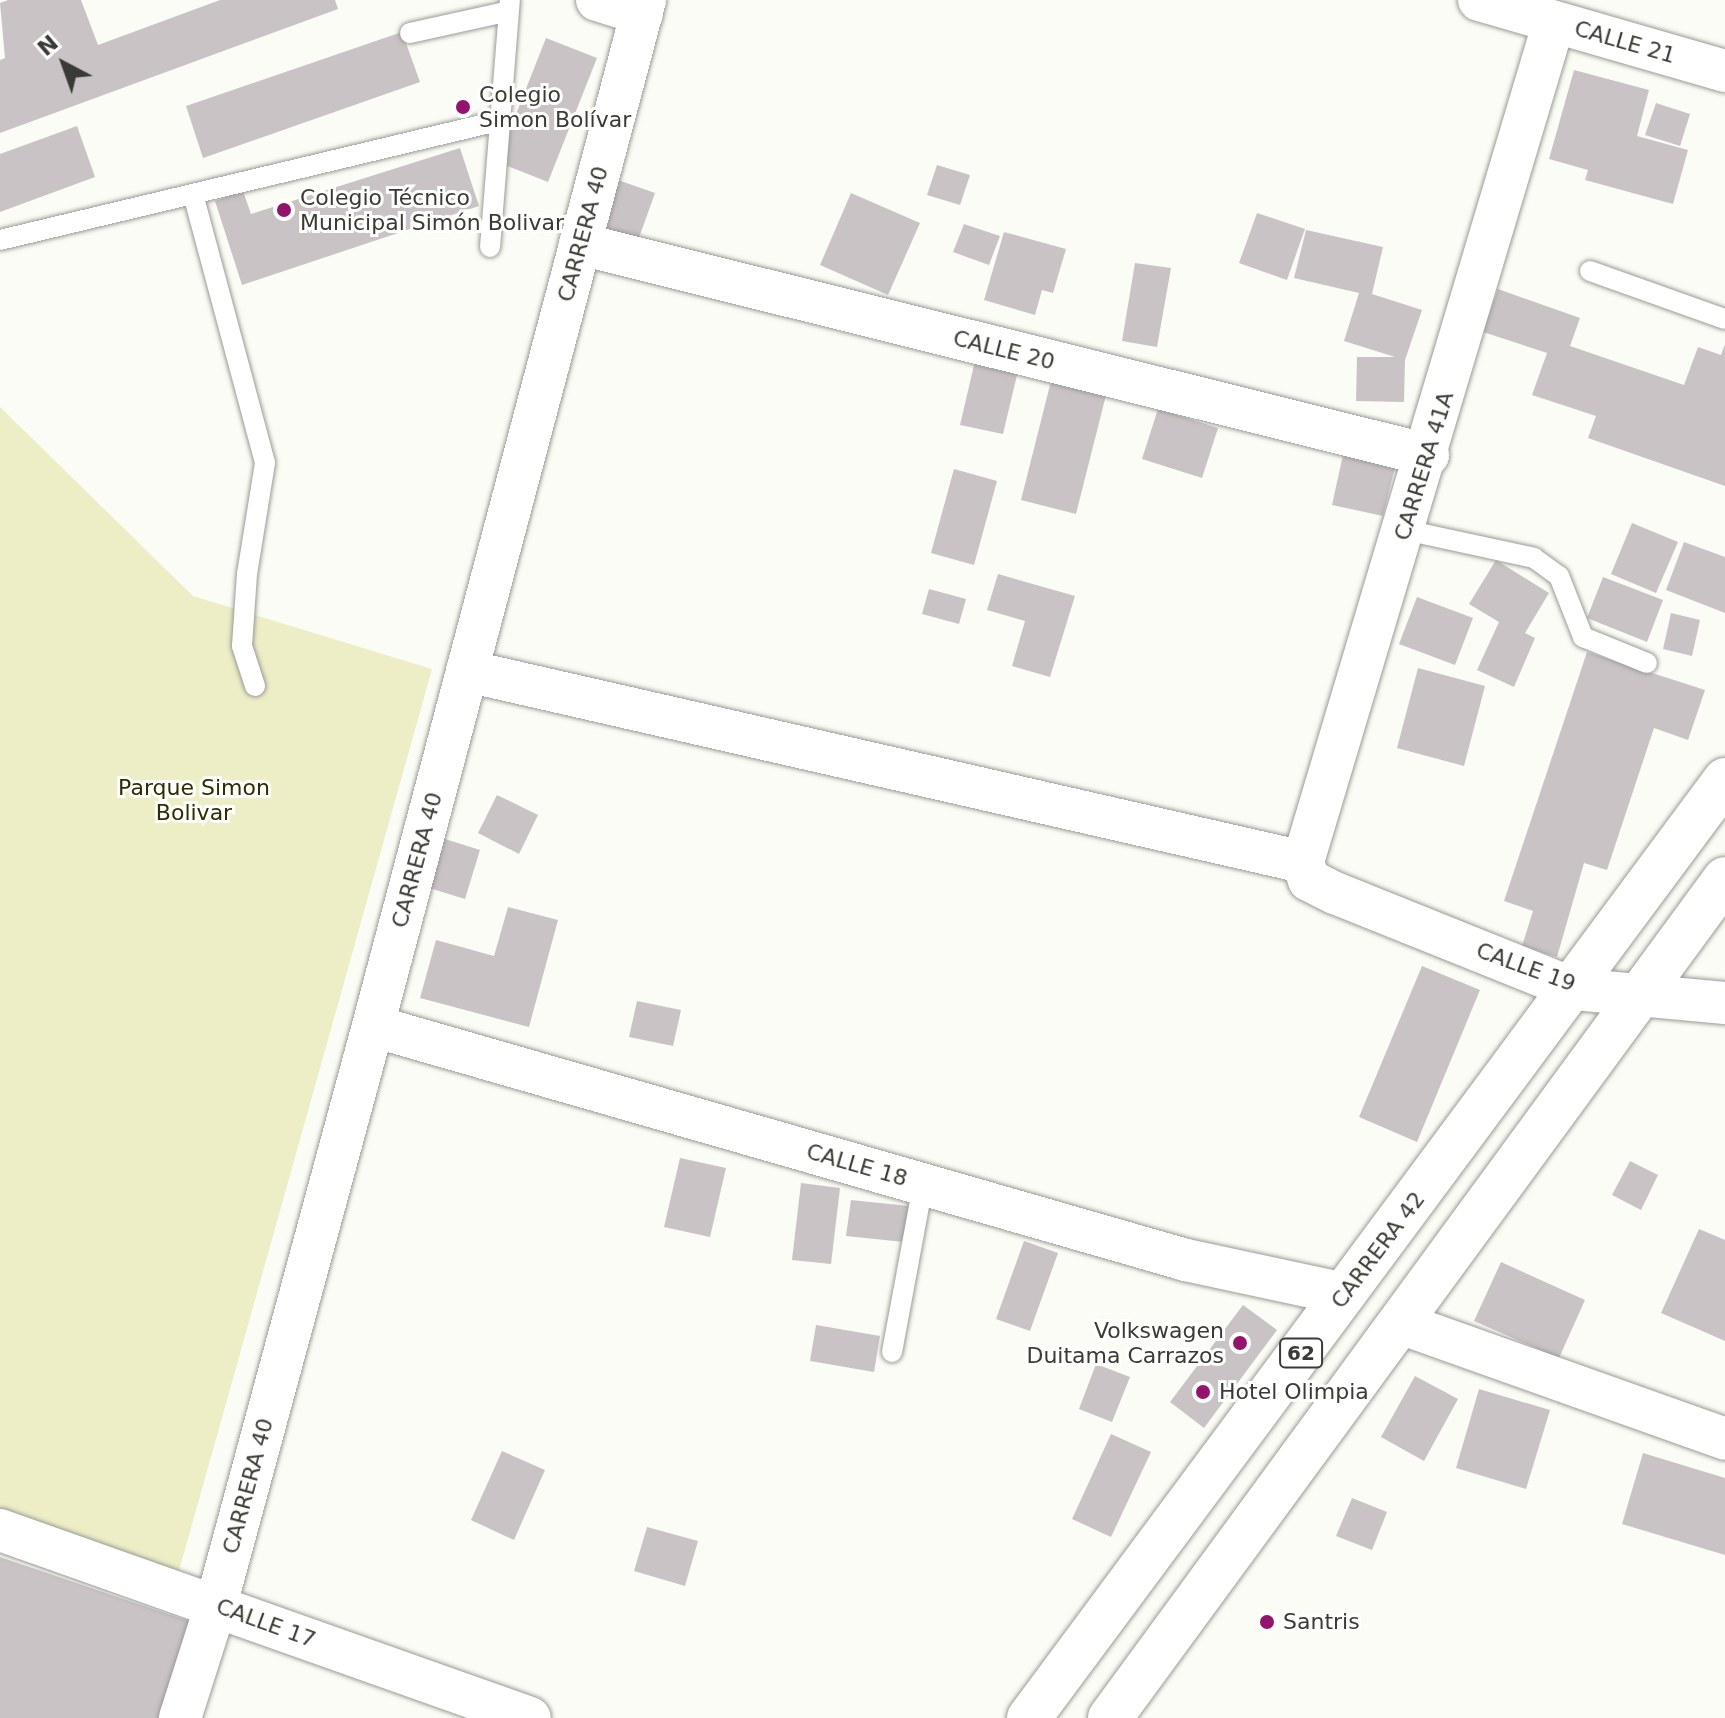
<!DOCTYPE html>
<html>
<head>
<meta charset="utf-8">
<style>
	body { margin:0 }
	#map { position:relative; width:1725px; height:1718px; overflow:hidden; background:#fbfcf5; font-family:"DejaVu Sans",sans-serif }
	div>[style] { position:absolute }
	.green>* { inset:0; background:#edeec6 }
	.building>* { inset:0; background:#cac3c6 }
	.roads { filter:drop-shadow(0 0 2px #9b9b95) drop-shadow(0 0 2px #9b9b95) }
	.lane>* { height:20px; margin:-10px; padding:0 10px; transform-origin:10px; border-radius:10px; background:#fff }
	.street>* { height:42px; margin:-21px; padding:0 21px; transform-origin:21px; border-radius:21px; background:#fff }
	.highway>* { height:44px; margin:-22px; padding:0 22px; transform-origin:22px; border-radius:22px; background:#fff }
	.dots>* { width:22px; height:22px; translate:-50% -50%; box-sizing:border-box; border:4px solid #fffffe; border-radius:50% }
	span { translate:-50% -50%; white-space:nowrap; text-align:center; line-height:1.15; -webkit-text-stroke:6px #fffffe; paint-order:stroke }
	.shield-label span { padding:2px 6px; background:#fffffe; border:2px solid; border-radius:6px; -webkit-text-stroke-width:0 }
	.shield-label { font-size:20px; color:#3a3a37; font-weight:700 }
	.street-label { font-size:22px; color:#3a3a37 }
	.poi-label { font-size:22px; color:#3a3a37 }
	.left { translate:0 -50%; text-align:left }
	.right { translate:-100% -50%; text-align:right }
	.park-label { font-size:22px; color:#2e2d01 }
	.north { position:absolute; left:24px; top:24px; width:80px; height:80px; -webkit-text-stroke:6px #fffffe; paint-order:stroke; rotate:319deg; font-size:22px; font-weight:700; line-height:32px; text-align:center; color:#3a3a37 }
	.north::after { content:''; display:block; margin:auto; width:28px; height:36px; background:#3a3a37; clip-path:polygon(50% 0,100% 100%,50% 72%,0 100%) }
</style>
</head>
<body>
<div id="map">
	<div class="green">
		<i style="clip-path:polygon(0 407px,193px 596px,432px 669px,177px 1578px,0 1515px)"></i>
	</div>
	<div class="building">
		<i style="clip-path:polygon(8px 0,81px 0,98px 45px,220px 0,335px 0,338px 9px,0 133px,0 60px,5px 58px,0 3px)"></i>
		<i style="clip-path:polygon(402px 32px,420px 82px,203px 158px,186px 106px)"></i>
		<i style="clip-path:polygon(546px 38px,597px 58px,548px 182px,497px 162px)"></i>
		<i style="clip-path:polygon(1574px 70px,1649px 90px,1637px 136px,1688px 150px,1673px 204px,1585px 180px,1588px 170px,1549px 159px)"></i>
		<i style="clip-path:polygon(1656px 103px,1690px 114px,1680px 146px,1645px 135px)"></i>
		<i style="clip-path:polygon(77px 126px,95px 177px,0 212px,0 154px)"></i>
		<i style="clip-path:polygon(460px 148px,479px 206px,242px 285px,215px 201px,243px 191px,251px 214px)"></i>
		<i style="clip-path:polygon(937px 165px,970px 175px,960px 205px,927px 195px)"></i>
		<i style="clip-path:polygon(615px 179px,655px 193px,635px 249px,595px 234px)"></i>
		<i style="clip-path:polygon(851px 193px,920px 223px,888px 295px,820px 265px)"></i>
		<i style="clip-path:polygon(1257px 213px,1305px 229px,1287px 280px,1239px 263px)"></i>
		<i style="clip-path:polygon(964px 224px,1000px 236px,989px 265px,953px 252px)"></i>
		<i style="clip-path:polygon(1306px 230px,1383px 247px,1372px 294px,1422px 310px,1405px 360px,1404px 402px,1356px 401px,1357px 357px,1395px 357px,1344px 341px,1359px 293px,1294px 278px)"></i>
		<i style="clip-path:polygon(1004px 232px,1066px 249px,1053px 293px,1042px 290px,1035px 315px,984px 300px)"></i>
		<i style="clip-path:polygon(1135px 263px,1171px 268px,1157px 347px,1122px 341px)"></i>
		<i style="clip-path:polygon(1498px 289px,1580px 318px,1570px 346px,1684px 385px,1698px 347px,1721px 355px,1725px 344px,1725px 486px,1588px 438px,1596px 416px,1532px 395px,1547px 353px,1483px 332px)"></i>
		<i style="clip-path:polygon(978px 348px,1021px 358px,1003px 434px,960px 425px)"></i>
		<i style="clip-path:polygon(1051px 381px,1106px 395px,1076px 514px,1021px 500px)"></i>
		<i style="clip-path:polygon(1158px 409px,1218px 428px,1202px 478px,1142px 459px)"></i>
		<i style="clip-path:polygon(1343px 455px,1395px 467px,1383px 516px,1332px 505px)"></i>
		<i style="clip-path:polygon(954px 469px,997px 481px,974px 565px,931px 553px)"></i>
		<i style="clip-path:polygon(1632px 523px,1678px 542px,1656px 593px,1611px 574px)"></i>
		<i style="clip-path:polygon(1684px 542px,1725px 557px,1725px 613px,1666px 590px)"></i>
		<i style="clip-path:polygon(1496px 560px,1549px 593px,1525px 633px,1535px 638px,1514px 687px,1477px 670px,1499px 622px,1469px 604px)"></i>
		<i style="clip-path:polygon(998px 574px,1075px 596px,1050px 677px,1012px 666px,1025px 621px,987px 610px)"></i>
		<i style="clip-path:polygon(1603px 577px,1663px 600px,1647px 642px,1587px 618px)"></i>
		<i style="clip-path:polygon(929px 589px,966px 599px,959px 624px,922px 614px)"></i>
		<i style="clip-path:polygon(1417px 597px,1473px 618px,1455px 665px,1399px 644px)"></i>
		<i style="clip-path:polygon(1671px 613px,1700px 620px,1692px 656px,1663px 649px)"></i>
		<i style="clip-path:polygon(1587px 652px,1705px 690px,1688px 740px,1654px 728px,1607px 870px,1584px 863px,1557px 957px,1522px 946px,1533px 911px,1504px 901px)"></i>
		<i style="clip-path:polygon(1418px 668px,1485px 686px,1464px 766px,1397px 748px)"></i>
		<i style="clip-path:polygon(497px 795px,538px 815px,519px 854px,478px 833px)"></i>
		<i style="clip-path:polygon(442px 838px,480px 850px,465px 899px,426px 887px)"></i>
		<i style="clip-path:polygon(508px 907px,558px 920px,529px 1027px,420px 998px,436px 940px,494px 956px)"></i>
		<i style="clip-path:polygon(1422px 966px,1480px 990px,1417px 1142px,1359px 1117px)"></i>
		<i style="clip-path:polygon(637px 1001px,681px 1010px,673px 1046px,629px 1037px)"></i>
		<i style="clip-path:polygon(680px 1158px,726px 1168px,710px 1237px,664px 1227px)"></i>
		<i style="clip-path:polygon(1630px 1161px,1658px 1175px,1641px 1210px,1612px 1195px)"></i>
		<i style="clip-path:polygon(801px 1183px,840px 1188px,831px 1264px,792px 1260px)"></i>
		<i style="clip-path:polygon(851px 1200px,909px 1206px,904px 1242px,846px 1236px)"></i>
		<i style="clip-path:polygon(1699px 1229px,1725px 1240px,1725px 1341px,1661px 1313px)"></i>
		<i style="clip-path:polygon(1024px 1241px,1058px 1253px,1030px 1331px,996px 1319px)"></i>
		<i style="clip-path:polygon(1501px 1262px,1585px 1300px,1559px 1358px,1474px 1321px)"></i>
		<i style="clip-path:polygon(1243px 1305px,1277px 1330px,1204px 1428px,1170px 1402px)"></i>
		<i style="clip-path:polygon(816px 1325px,880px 1336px,874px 1372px,810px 1361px)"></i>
		<i style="clip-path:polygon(1096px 1364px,1130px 1377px,1112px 1422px,1079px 1409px)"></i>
		<i style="clip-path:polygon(1415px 1376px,1458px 1399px,1424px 1461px,1381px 1437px)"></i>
		<i style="clip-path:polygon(1479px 1389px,1550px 1410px,1526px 1489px,1456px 1468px)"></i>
		<i style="clip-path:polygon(1111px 1434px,1151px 1452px,1111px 1537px,1072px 1519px)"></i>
		<i style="clip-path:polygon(502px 1451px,545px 1470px,514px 1540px,471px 1520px)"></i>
		<i style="clip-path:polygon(1643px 1453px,1725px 1478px,1725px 1555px,1622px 1524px)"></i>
		<i style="clip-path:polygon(1352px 1498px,1387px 1512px,1372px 1550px,1336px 1536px)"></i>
		<i style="clip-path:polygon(647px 1527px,698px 1541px,685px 1586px,634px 1571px)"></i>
		<i style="clip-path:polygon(0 1557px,197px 1624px,165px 1718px,0 1718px)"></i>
	</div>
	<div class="roads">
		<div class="lane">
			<i style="left:410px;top:33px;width:101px;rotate:-12.5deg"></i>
			<i style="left:193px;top:194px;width:278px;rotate:75deg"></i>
			<i style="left:265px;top:463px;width:112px;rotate:99.2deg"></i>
			<i style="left:247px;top:574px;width:72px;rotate:94deg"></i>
			<i style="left:242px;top:646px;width:42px;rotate:72deg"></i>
			<i style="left:0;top:240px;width:512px;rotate:-13.44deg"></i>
			<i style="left:490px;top:247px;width:248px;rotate:-85.4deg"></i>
			<i style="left:1590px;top:271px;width:143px;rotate:19.6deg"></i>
			<i style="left:1405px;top:530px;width:132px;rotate:12.2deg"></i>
			<i style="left:1534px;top:558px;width:31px;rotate:36deg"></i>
			<i style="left:1559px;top:576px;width:66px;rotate:68.5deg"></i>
			<i style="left:1583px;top:637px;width:69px;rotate:22.1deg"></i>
			<i style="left:892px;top:1352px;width:171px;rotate:-79.5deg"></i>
		</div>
		<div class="street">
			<i style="left:597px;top:0;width:47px;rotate:17.3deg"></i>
			<i style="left:1479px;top:0;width:256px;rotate:16.1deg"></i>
			<i style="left:1554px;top:22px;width:877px;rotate:106.64deg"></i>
			<i style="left:1303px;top:862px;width:19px;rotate:72deg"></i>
			<i style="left:1309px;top:880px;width:29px;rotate:27deg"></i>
			<i style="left:1335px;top:893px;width:258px;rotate:21.9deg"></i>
			<i style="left:1574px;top:989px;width:152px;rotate:5.3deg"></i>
			<i style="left:580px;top:244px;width:874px;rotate:13.97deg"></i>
			<i style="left:467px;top:671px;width:858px;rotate:12.87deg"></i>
			<i style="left:373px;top:1026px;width:846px;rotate:16.06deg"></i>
			<i style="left:1186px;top:1260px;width:162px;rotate:12.1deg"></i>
			<i style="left:1400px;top:1323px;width:345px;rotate:19.6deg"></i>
			<i style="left:0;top:1530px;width:562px;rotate:19.53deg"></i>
			<i style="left:180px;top:1718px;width:119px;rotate:-72.3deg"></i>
			<i style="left:216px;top:1605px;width:600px;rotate:-74.83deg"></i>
			<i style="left:373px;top:1026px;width:1061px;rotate:-75.15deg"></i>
		</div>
		<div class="highway">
			<i style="left:1029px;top:1718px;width:1168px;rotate:-53.42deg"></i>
			<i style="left:1110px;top:1718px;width:1040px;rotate:-53.76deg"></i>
		</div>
	</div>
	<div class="dots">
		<i style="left:463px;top:107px;background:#94136d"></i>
		<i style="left:284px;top:210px;background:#94136d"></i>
		<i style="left:1240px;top:1343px;background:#94136d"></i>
		<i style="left:1203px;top:1392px;background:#94136d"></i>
		<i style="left:1267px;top:1622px;background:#94136d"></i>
	</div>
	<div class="shield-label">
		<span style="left:1301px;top:1353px">62</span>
	</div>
	<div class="street-label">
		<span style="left:1625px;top:42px;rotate:16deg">CALLE 21</span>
		<span style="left:583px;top:234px;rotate:-75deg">CARRERA 40</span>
		<span style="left:1004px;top:350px;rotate:14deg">CALLE 20</span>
		<span style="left:1424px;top:466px;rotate:-73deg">CARRERA 41A</span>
		<span style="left:417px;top:860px;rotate:-75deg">CARRERA 40</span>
		<span style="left:1526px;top:967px;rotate:20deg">CALLE 19</span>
		<span style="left:857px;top:1165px;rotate:16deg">CALLE 18</span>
		<span style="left:1378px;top:1250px;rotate:-53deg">CARRERA 42</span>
		<span style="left:248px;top:1486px;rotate:-75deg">CARRERA 40</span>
		<span style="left:266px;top:1623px;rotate:20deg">CALLE 17</span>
	</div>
	<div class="poi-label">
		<span class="left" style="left:479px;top:107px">Colegio<br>Simon Bolívar</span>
		<span class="left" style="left:300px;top:210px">Colegio Técnico<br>Municipal Simón Bolivar</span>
		<span class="right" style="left:1224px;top:1343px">Volkswagen<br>Duitama Carrazos</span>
		<span class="left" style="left:1219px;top:1392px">Hotel Olimpia</span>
		<span class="left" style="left:1283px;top:1622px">Santris</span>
	</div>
	<div class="park-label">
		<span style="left:194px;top:800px">Parque Simon<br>Bolivar</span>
	</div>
	<div class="north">N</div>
</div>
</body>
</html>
